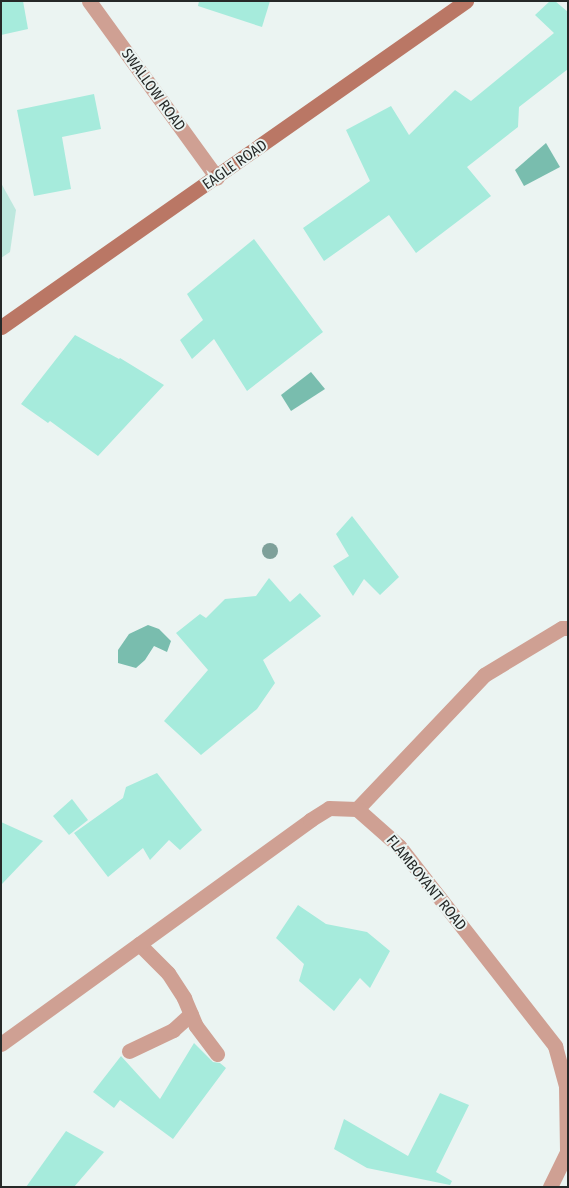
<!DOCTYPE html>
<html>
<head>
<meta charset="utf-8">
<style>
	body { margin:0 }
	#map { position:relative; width:569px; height:1188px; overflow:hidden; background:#ebf4f2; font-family:"Fira Sans Condensed",sans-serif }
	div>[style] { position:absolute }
	.green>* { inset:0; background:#bee8de }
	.water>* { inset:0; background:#79bdae }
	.building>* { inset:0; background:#a6ebdc }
	.street>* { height:15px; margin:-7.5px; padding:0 7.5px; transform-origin:7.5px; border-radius:7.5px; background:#cfa093 }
	.secondary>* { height:15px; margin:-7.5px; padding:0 7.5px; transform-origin:7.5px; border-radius:7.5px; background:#ba7765 }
	.trees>* { width:16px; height:16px; margin:-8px; border-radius:50%; background:#7ea09a }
	span { translate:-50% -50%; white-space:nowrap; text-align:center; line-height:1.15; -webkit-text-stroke:4px #ebf4f2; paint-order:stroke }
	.street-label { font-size:15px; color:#262928 }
	.frame { position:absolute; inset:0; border:2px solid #262928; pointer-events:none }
</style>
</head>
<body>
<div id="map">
	<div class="green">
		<i style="clip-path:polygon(1px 183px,16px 210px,10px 252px,1px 258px)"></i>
	</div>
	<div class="water">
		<i style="clip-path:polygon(546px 143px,560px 167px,524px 186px,515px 170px)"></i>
		<i style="clip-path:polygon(311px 372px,325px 389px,291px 411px,281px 395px)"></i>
		<i style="clip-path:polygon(148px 625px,159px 629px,171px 641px,167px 652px,154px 646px,145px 660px,136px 668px,118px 663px,118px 650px,129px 634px)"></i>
	</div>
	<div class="building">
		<i style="clip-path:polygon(1px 1px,23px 1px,28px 29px,1px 35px)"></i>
		<i style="clip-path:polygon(199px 1px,270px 1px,262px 27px,198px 6px)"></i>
		<i style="clip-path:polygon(550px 1px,555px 1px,568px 12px,568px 69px,519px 107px,518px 127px,467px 167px,491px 196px,416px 253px,389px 215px,324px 261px,303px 228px,370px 181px,346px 130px,391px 106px,409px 135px,455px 90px,471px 101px,554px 33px,535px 15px)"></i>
		<i style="clip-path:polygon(94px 94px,101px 129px,62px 137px,71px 189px,34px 196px,17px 110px)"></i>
		<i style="clip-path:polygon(254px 239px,323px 332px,247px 391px,214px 339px,192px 359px,180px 340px,203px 320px,187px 294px)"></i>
		<i style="clip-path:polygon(75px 335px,119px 359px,120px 358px,164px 385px,98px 456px,50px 421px,48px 423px,21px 404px)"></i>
		<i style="clip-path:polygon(352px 516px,399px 577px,380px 595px,364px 579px,353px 596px,333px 566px,349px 556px,336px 534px)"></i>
		<i style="clip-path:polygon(269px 578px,290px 602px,300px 593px,321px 616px,263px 660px,275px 683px,257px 709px,201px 755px,164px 721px,208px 670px,176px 633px,200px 614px,206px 618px,225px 599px,256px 596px)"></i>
		<i style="clip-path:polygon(157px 773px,202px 830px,180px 850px,169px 840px,150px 860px,143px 848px,108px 877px,74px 833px,123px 798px,126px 787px)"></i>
		<i style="clip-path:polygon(72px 799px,88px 820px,69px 835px,53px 816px)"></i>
		<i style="clip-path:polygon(1px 822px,43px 841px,1px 885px)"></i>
		<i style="clip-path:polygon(298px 905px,326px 924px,367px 932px,390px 951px,370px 988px,360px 978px,334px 1011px,299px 981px,304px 964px,276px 938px)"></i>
		<i style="clip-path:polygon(194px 1043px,213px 1062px,220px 1063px,226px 1068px,173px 1139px,120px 1100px,114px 1108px,93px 1092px,121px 1056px,160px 1099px)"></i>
		<i style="clip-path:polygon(440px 1093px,469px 1105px,436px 1172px,452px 1181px,450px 1185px,367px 1168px,334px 1149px,344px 1119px,408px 1156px)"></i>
		<i style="clip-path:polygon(66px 1131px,104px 1152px,74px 1187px,26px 1187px)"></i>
	</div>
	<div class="street">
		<i style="left:89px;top:1px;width:218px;rotate:54.1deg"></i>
		<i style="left:357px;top:809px;width:185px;rotate:-46.5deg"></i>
		<i style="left:484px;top:675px;width:91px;rotate:-31.1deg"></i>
		<i style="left:562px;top:628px;width:6px"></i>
		<i style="left:139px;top:944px;width:41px;rotate:45deg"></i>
		<i style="left:168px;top:973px;width:30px;rotate:57deg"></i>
		<i style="left:184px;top:998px;width:30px;rotate:67deg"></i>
		<i style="left:196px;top:1026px;width:35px;rotate:53deg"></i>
		<i style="left:1px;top:1044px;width:382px;rotate:-35.9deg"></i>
		<i style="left:310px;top:820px;width:22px;rotate:-32deg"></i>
		<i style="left:329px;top:808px;width:28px;rotate:2deg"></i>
		<i style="left:357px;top:809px;width:56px;rotate:41.4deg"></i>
		<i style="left:399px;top:846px;width:254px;rotate:52deg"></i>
		<i style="left:555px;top:1046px;width:41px;rotate:74.6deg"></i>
		<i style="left:566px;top:1086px;width:66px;rotate:89.1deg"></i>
		<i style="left:567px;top:1152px;width:39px;rotate:116deg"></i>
		<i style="left:129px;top:1051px;width:49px;rotate:-25.5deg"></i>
		<i style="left:173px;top:1030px;width:24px;rotate:-42deg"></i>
	</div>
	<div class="secondary">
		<i style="left:1px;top:327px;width:568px;rotate:-35.03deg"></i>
	</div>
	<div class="trees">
		<i style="left:270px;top:551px"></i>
	</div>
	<div class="street-label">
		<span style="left:153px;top:90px;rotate:54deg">SWALLOW ROAD</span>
		<span style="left:235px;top:165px;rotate:-35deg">EAGLE ROAD</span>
		<span style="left:426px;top:883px;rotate:51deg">FLAMBOYANT ROAD</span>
	</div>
	<div class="frame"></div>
</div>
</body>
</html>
